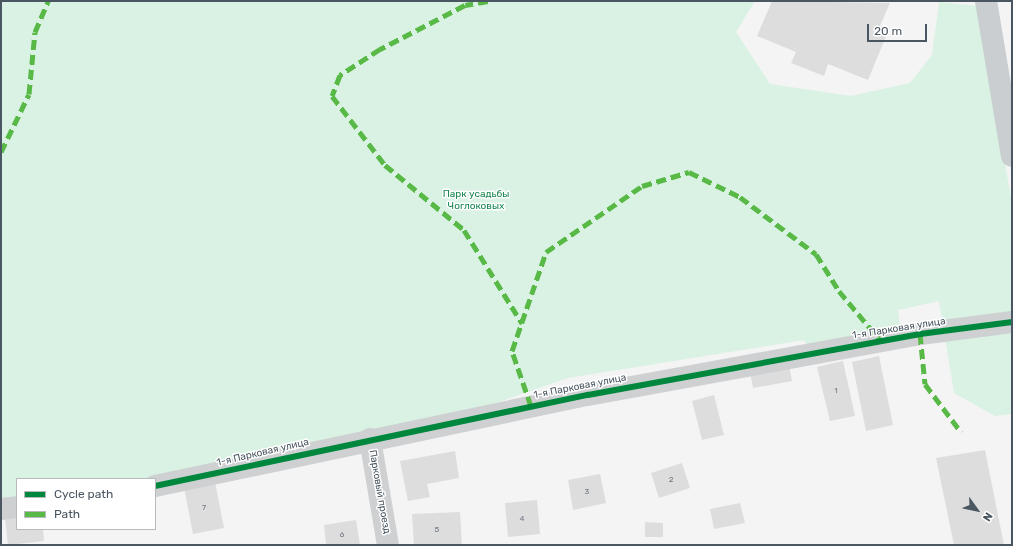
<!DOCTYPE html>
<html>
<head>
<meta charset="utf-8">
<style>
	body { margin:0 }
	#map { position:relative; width:1013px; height:546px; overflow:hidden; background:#f4f4f4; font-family:Rubik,sans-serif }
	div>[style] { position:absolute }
	.green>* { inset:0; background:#d9f2e3 }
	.building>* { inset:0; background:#ddddde }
	.minor>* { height:22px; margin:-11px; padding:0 11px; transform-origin:11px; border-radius:11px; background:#ced0d2 }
	.major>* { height:22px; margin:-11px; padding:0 11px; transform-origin:11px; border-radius:11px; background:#caced1 }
	.quiet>* { height:5px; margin-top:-2.5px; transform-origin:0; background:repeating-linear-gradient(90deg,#58b947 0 10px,transparent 0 15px) }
	.cycleway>* { height:6px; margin:-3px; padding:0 3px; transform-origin:3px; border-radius:3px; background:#00873e }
	span { translate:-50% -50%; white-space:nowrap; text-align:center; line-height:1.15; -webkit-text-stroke:3px #fff; paint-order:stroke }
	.number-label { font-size:8px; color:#707881 }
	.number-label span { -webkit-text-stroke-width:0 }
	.park-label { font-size:10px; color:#17864f }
	.street-label { font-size:10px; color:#4a5661 }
	.frame { position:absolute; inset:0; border:2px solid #4a5661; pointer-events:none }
	.legend { position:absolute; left:16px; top:478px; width:140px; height:52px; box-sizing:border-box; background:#fff; border:1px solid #b7bbc0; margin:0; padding:5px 7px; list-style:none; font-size:12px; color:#4a5661 }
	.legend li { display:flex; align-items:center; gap:8px; height:20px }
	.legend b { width:20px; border:1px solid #b7bbc0 }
	.north { position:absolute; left:957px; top:490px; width:40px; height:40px; -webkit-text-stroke:3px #fff; paint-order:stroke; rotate:123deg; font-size:11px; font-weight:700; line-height:16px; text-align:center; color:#4a5661 }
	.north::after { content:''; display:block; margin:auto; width:14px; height:18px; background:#4a5661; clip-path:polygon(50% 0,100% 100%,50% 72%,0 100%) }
	.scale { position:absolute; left:867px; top:24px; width:60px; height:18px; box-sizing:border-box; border:2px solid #4a5661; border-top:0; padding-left:5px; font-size:12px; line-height:14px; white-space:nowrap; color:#4a5661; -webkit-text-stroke:3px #fff; paint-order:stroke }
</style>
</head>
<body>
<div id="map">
	<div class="green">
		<i style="clip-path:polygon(1px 1px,755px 1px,736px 32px,770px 84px,851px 96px,910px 83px,932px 55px,939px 2px,978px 6px,1012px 204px,1012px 414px,995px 416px,954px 393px,939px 301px,898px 310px,901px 333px,808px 347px,804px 340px,568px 378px,496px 403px,154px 479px,17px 479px,17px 498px,1px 500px)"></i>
	</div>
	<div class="building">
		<i style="clip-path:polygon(772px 1px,890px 3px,880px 26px,889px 29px,868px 80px,828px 64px,824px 76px,791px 63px,796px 52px,757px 36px)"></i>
		<i style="clip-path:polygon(879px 356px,893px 425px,866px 431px,852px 362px)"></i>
		<i style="clip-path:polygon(843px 361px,855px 416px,830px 421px,817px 367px)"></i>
		<i style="clip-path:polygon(789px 365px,792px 381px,753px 388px,750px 372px)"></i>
		<i style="clip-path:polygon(714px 395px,724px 435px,702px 440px,692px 401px)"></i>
		<i style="clip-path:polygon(985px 450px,1004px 545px,954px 545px,936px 458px)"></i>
		<i style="clip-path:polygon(455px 451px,459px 478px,427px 484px,430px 497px,408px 501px,400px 461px)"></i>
		<i style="clip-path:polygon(682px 463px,690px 488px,659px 498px,651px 473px)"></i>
		<i style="clip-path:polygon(600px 474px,606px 503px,573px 510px,568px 480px)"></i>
		<i style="clip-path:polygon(215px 482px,224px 528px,193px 534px,184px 487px)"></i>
		<i style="clip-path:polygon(537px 500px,540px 534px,508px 537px,505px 503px)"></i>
		<i style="clip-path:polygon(740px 503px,745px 523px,714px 529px,710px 509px)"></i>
		<i style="clip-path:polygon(460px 512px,462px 545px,414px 545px,412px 514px)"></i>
		<i style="clip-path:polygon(17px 516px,17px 529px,43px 529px,44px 541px,8px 545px,5px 518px)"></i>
		<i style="clip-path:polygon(356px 520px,360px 545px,326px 545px,324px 525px)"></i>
		<i style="clip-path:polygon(645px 522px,663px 523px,663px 537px,645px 537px)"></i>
	</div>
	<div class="minor">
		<i style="left:370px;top:439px;width:108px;rotate:80.4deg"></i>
		<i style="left:155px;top:486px;width:442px;rotate:-11.9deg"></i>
		<i style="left:588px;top:395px;width:338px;rotate:-10.4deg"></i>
		<i style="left:920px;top:334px;width:93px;rotate:-7.4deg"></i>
		<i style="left:1px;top:509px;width:16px;rotate:-7deg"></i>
	</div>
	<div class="major">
		<i style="left:986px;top:1px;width:157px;rotate:80.5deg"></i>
	</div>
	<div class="quiet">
		<i style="left:488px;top:1px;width:23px;rotate:170deg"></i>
		<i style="left:465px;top:5px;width:96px;rotate:152.6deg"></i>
		<i style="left:380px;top:49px;width:48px;rotate:147deg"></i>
		<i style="left:340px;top:75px;width:22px;rotate:111deg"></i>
		<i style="left:332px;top:96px;width:87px;rotate:52.5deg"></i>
		<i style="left:385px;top:165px;width:102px;rotate:39.4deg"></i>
		<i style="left:464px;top:230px;width:110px;rotate:58.1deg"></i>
		<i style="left:1px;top:152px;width:64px;rotate:-64.2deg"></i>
		<i style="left:29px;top:94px;width:62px;rotate:-84.5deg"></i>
		<i style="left:35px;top:32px;width:34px;rotate:-67deg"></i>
		<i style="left:920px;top:334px;width:50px;rotate:84.3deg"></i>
		<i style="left:925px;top:384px;width:60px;rotate:53.1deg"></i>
		<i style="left:531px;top:406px;width:58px;rotate:-109.1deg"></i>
		<i style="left:512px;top:351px;width:105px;rotate:-71deg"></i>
		<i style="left:546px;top:252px;width:116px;rotate:-34.5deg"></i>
		<i style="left:642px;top:186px;width:49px;rotate:-16.6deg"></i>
		<i style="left:689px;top:172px;width:57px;rotate:26.1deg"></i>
		<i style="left:740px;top:197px;width:95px;rotate:36.9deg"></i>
		<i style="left:816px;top:254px;width:44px;rotate:58.1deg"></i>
		<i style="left:839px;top:291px;width:65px;rotate:50deg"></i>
	</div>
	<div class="cycleway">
		<i style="left:155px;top:486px;width:442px;rotate:-11.9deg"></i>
		<i style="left:588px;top:395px;width:338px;rotate:-10.4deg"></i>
		<i style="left:920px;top:334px;width:93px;rotate:-7.4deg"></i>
	</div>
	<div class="number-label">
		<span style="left:836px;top:391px">1</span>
		<span style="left:671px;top:480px">2</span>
		<span style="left:587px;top:492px">3</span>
		<span style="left:204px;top:508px">7</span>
		<span style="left:522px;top:519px">4</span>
		<span style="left:437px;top:530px">5</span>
		<span style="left:342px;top:535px">6</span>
	</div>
	<div class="park-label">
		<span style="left:476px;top:200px">Парк усадьбы<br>Чоглоковых</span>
	</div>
	<div class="street-label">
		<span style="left:899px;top:329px;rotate:-9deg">1-я Парковая улица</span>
		<span style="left:580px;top:387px;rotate:-11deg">1-я Парковая улица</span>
		<span style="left:263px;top:453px;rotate:-13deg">1-я Парковая улица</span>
		<span style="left:379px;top:492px;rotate:80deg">Парковый проезд</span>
	</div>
	<div class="frame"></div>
	<ul class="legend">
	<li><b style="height:5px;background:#00873e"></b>Cycle path</li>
	<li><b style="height:5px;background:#58b947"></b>Path</li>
	</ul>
	<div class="north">N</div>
	<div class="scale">20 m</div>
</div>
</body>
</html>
